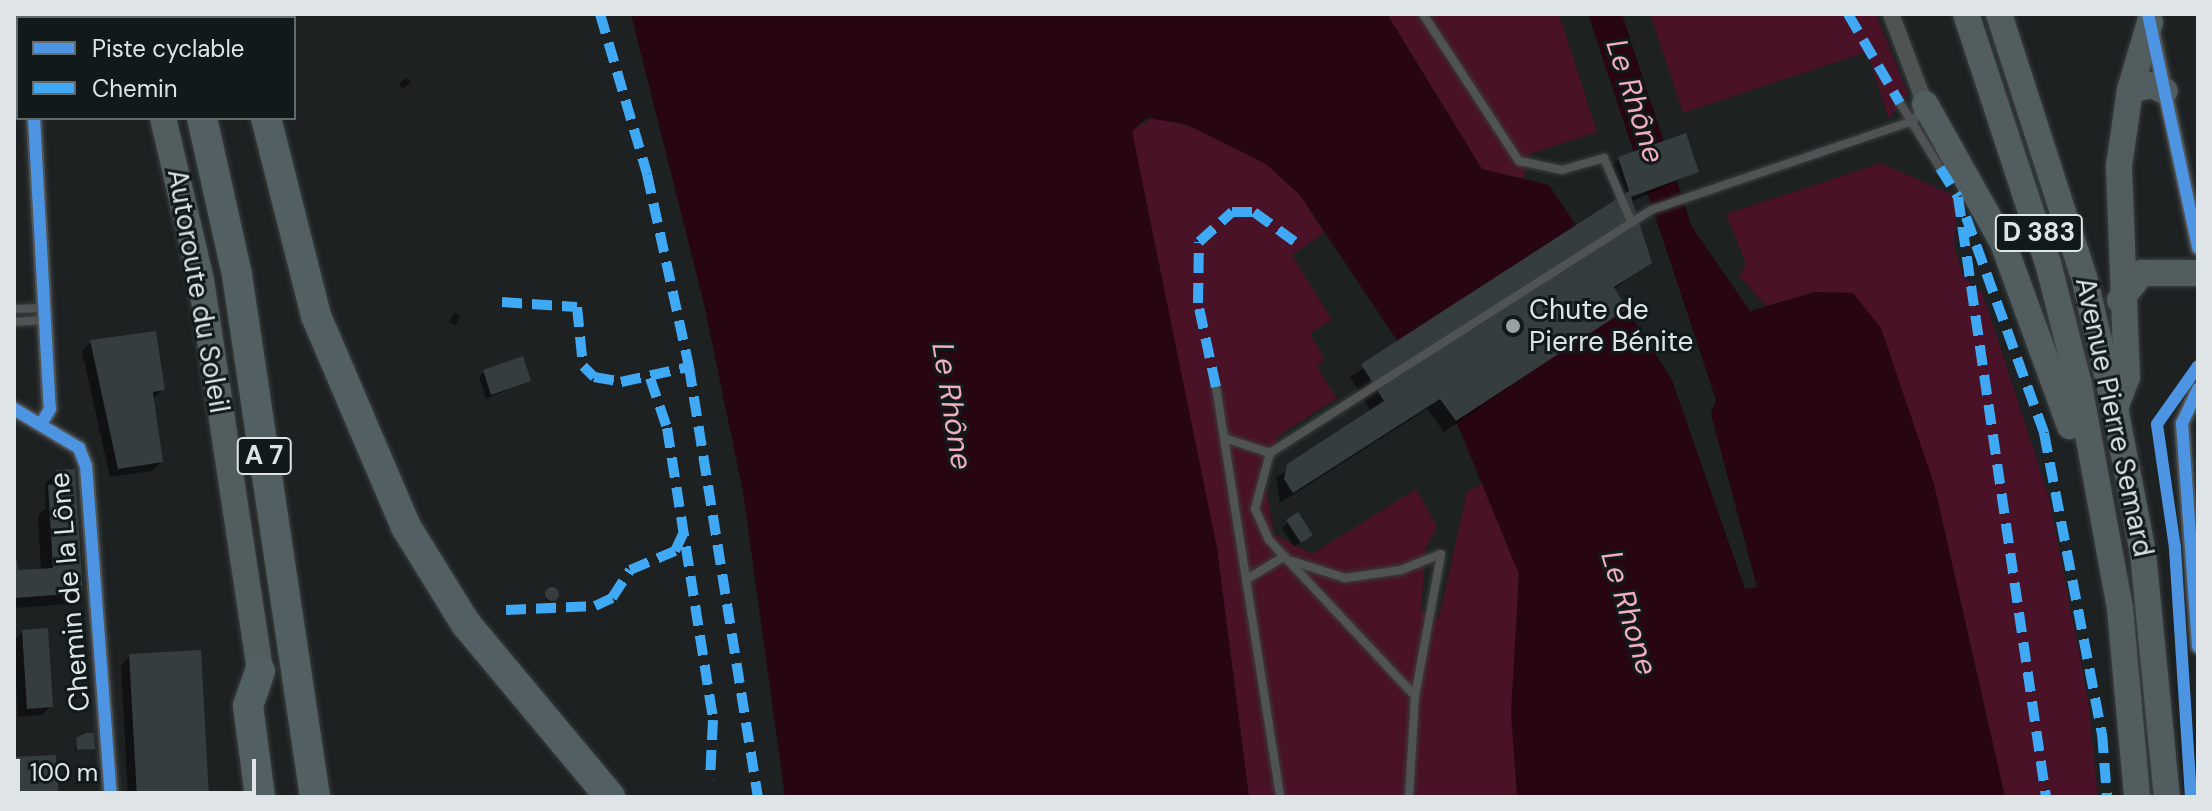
<!DOCTYPE html>
<html>
<head>
<meta charset="utf-8">
<style>
	body { margin:0 }
	#map { position:relative; width:2212px; height:811px; overflow:hidden; background:#1d2122; font-family:"DM Sans",sans-serif }
	div>[style] { position:absolute }
	.green>* { inset:0; background:#491226 }
	.water>* { inset:0; background:#270612 }
	.shadow>* { inset:0; background:#0007 }
	.building>* { inset:0; background:#353d3f }
	.round { border-radius:50% }
	.roads { filter:drop-shadow(0 0 2px #3a3e3f) drop-shadow(0 0 2px #3a3e3f) }
	.service>* { height:8px; margin:-4px; padding:0 4px; transform-origin:4px; border-radius:4px; background:#505354 }
	.minor>* { height:16px; margin:-8px; padding:0 8px; transform-origin:8px; border-radius:8px; background:#505354 }
	.trunk>* { height:26px; margin:-13px; padding:0 13px; transform-origin:13px; border-radius:13px; background:#525d60 }
	.motorway>* { height:30px; margin:-15px; padding:0 15px; transform-origin:15px; border-radius:15px; background:#525f63 }
	.quiet>* { height:10px; margin-top:-5px; transform-origin:0; background:repeating-linear-gradient(90deg,#3fa9f5 0 20px,transparent 0 30px) }
	.cycleway>* { height:12px; margin:-6px; padding:0 6px; transform-origin:6px; border-radius:6px; background:#4d94e3 }
	.dots>* { width:22px; height:22px; translate:-50% -50%; box-sizing:border-box; border:4px solid #11191b; border-radius:50% }
	span { translate:-50% -50%; white-space:nowrap; text-align:center; line-height:1.15; -webkit-text-stroke:6px #11191b; paint-order:stroke }
	.shield-label span { padding:2px 6px; background:#11191b; border:2px solid; border-radius:6px; -webkit-text-stroke-width:0 }
	.shield-label { font-size:26px; color:#dfe5e7; font-weight:700 }
	.street-label { font-size:28px; color:#dfe5e7 }
	.poi-label { font-size:28px; color:#dfe5e7 }
	.left { translate:0 -50%; text-align:left }
	.water-label { font-size:30px; color:#f2adbe; font-style:italic }
	.frame { position:absolute; inset:0; border:16px solid #dfe5e7; pointer-events:none }
	.legend { position:absolute; left:16px; top:16px; width:280px; height:104px; box-sizing:border-box; background:#11191b; border:2px solid #636b6d; margin:0; padding:10px 14px; list-style:none; font-size:24px; color:#dfe5e7 }
	.legend li { display:flex; align-items:center; gap:16px; height:40px }
	.legend b { width:40px; border:2px solid #636b6d }
	.scale { position:absolute; left:16px; top:759px; width:240px; height:36px; box-sizing:border-box; border:4px solid #dfe5e7; border-top:0; padding-left:10px; font-size:24px; line-height:28px; white-space:nowrap; color:#dfe5e7; -webkit-text-stroke:6px #11191b; paint-order:stroke }
</style>
</head>
<body>
<div id="map">
	<div class="green">
		<i style="clip-path:polygon(1387px 14px,1559px 14px,1597px 132px,1530px 154px,1524px 179px,1482px 169px)"></i>
		<i style="clip-path:polygon(1650px 14px,1876px 14px,1908px 94px,1889px 119px,1867px 52px,1683px 113px)"></i>
		<i style="clip-path:polygon(1154px 117px,1211px 133px,1266px 164px,1300px 195px,1324px 233px,1292px 255px,1332px 320px,1310px 333px,1324px 359px,1317px 367px,1337px 398px,1278px 436px,1265px 482px,1274px 534px,1312px 554px,1416px 489px,1437px 527px,1426px 547px,1421px 611px,1439px 617px,1467px 491px,1482px 484px,1519px 574px,1511px 713px,1523px 797px,1249px 797px,1217px 548px,1131px 148px,1132px 131px)"></i>
		<i style="clip-path:polygon(1881px 163px,1958px 197px,1954px 245px,1963px 276px,1982px 292px,2049px 497px,2088px 699px,2098px 797px,2005px 797px,1934px 484px,1815px 292px,1767px 306px,1739px 276px,1746px 264px,1726px 214px)"></i>
	</div>
	<div class="water">
		<i style="clip-path:polygon(631px 14px,1387px 14px,1482px 169px,1549px 185px,1576px 225px,1398px 342px,1300px 195px,1266px 164px,1185px 124px,1147px 118px,1132px 131px,1217px 548px,1249px 797px,785px 797px,743px 492px,704px 304px)"></i>
		<i style="clip-path:polygon(1588px 14px,1622px 14px,1692px 227px,1750px 311px,1815px 292px,1853px 293px,1881px 328px,1934px 484px,2005px 797px,1517px 797px,1511px 713px,1519px 574px,1456px 421px,1627px 309px,1672px 380px,1745px 589px,1757px 587px,1711px 414px,1716px 400px)"></i>
	</div>
	<div class="shadow">
		<i style="clip-path:polygon(58px 14px,79px 14px,80px 18px,54px 18px)"></i>
		<i style="clip-path:polygon(408px 78px,411px 83px,402px 89px,399px 83px)"></i>
		<i style="clip-path:polygon(1619px 159px,1697px 172px,1630px 202px,1650px 262px,1613px 290px,1625px 308px,1444px 432px,1427px 409px,1280px 503px,1276px 478px,1371px 412px,1350px 377px,1620px 199px,1610px 168px)"></i>
		<i style="clip-path:polygon(454px 313px,460px 315px,456px 325px,449px 322px)"></i>
		<i style="clip-path:polygon(91px 342px,163px 389px,154px 398px,161px 462px,152px 471px,110px 477px,82px 351px)"></i>
		<i style="clip-path:polygon(484px 372px,529px 380px,486px 399px,479px 377px)"></i>
		<i style="clip-path:polygon(57px 472px,81px 592px,69px 604px,14px 608px,14px 536px,16px 572px,41px 571px,38px 516px,46px 508px,45px 484px)"></i>
		<i style="clip-path:polygon(1288px 522px,1305px 540px,1294px 547px,1282px 528px)"></i>
		<i style="clip-path:polygon(550px 590px,556px 592px,551px 602px,545px 600px)"></i>
		<i style="clip-path:polygon(23px 632px,51px 706px,42px 715px,18px 717px,14px 640px)"></i>
		<i style="clip-path:polygon(130px 656px,207px 797px,128px 797px,121px 665px)"></i>
		<i style="clip-path:polygon(77px 739px,93px 748px,75px 751px)"></i>
		<i style="clip-path:polygon(14px 759px,57px 797px,14px 797px)"></i>
	</div>
	<div class="building">
		<i style="clip-path:polygon(1686px 133px,1699px 172px,1631px 197px,1652px 263px,1614px 287px,1627px 309px,1456px 421px,1440px 399px,1293px 493px,1284px 479px,1287px 464px,1384px 401px,1361px 364px,1629px 191px,1618px 157px)"></i>
		<i style="clip-path:polygon(156px 331px,165px 390px,153px 392px,163px 462px,118px 469px,90px 340px)"></i>
		<i style="clip-path:polygon(523px 356px,531px 381px,491px 395px,483px 370px)"></i>
		<i style="clip-path:polygon(75px 469px,83px 593px,14px 598px,14px 541px,18px 570px,53px 568px,48px 485px,57px 484px,56px 470px)"></i>
		<i style="clip-path:polygon(1298px 512px,1313px 535px,1301px 543px,1286px 520px)"></i>
		<i class="round" style="left:545px;top:587px;width:14px;height:14px"></i>
		<i style="clip-path:polygon(48px 628px,53px 707px,27px 709px,22px 630px)"></i>
		<i style="clip-path:polygon(201px 650px,209px 797px,137px 797px,129px 654px)"></i>
		<i style="clip-path:polygon(86px 733px,94px 733px,95px 749px,77px 750px,76px 738px)"></i>
		<i style="clip-path:polygon(56px 755px,59px 797px,16px 797px,14px 757px)"></i>
	</div>
	<div class="roads">
		<div class="service">
			<i style="left:1423px;top:14px;width:176px;rotate:56.9deg"></i>
			<i style="left:1519px;top:161px;width:44px;rotate:11.8deg"></i>
			<i style="left:1562px;top:170px;width:44px;rotate:-15.9deg"></i>
			<i style="left:1604px;top:158px;width:69px;rotate:66.8deg"></i>
			<i style="left:1900px;top:103px;width:76px;rotate:58.4deg"></i>
			<i style="left:14px;top:309px;width:29px;rotate:-2deg"></i>
			<i style="left:14px;top:322px;width:30px;rotate:-4deg"></i>
			<i style="left:1216px;top:387px;width:415px;rotate:81.1deg"></i>
			<i style="left:1227px;top:439px;width:45px;rotate:18deg"></i>
			<i style="left:1292px;top:561px;width:56px;rotate:17.8deg"></i>
			<i style="left:1345px;top:578px;width:57px;rotate:-8.1deg"></i>
			<i style="left:1401px;top:570px;width:43px;rotate:-21.8deg"></i>
			<i style="left:1247px;top:579px;width:44px;rotate:-31.2deg"></i>
			<i style="left:1415px;top:696px;width:214px;rotate:-133.1deg"></i>
			<i style="left:1269px;top:540px;width:34px;rotate:-114deg"></i>
			<i style="left:1255px;top:509px;width:58px;rotate:-75deg"></i>
			<i style="left:1270px;top:453px;width:452px;rotate:-32.5deg"></i>
			<i style="left:1651px;top:210px;width:277px;rotate:-18.8deg"></i>
			<i style="left:1913px;top:121px;width:16px;rotate:-55deg"></i>
			<i style="left:1409px;top:797px;width:101px;rotate:-86.6deg"></i>
			<i style="left:1415px;top:696px;width:144px;rotate:-79.6deg"></i>
		</div>
		<div class="minor">
			<i style="left:28px;top:14px;width:4px;rotate:76deg"></i>
			<i style="left:1891px;top:14px;width:96px;rotate:69.3deg"></i>
			<i style="left:2151px;top:26px;width:227px;rotate:78deg"></i>
			<i style="left:34px;top:118px;width:291px;rotate:86.9deg"></i>
			<i style="left:50px;top:409px;width:17px;rotate:121deg"></i>
			<i style="left:2198px;top:389px;width:38px;rotate:115deg"></i>
			<i style="left:2182px;top:423px;width:224px;rotate:85.9deg"></i>
			<i style="left:14px;top:409px;width:76px;rotate:31deg"></i>
			<i style="left:79px;top:448px;width:19px;rotate:69deg"></i>
			<i style="left:86px;top:466px;width:332px;rotate:85.7deg"></i>
		</div>
		<div class="trunk">
			<i style="left:127px;top:14px;width:4px;rotate:76deg"></i>
			<i style="left:1966px;top:14px;width:262px;rotate:71.8deg"></i>
			<i style="left:2048px;top:263px;width:126px;rotate:75.7deg"></i>
			<i style="left:2079px;top:385px;width:228px;rotate:79.6deg"></i>
			<i style="left:2120px;top:609px;width:189px;rotate:84.8deg"></i>
			<i style="left:1999px;top:14px;width:276px;rotate:72.1deg"></i>
			<i style="left:2084px;top:277px;width:135px;rotate:76.7deg"></i>
			<i style="left:2115px;top:408px;width:148px;rotate:79.1deg"></i>
			<i style="left:2143px;top:553px;width:245px;rotate:84.4deg"></i>
			<i style="left:2130px;top:90px;width:23px;rotate:-13deg"></i>
			<i style="left:2152px;top:85px;width:14px;rotate:25deg"></i>
			<i style="left:1925px;top:104px;width:159px;rotate:60.7deg"></i>
			<i style="left:2003px;top:243px;width:195px;rotate:69.9deg"></i>
			<i style="left:163px;top:118px;width:166px;rotate:76.8deg"></i>
			<i style="left:201px;top:280px;width:395px;rotate:81.4deg"></i>
			<i style="left:2120px;top:300px;width:35px;rotate:-51deg"></i>
			<i style="left:2142px;top:273px;width:56px"></i>
			<i style="left:2115px;top:408px;width:33px;rotate:-69deg"></i>
			<i style="left:2127px;top:377px;width:211px;rotate:-92.2deg"></i>
			<i style="left:2119px;top:166px;width:77px;rotate:-81.8deg"></i>
			<i style="left:2130px;top:90px;width:71px;rotate:-73.6deg"></i>
		</div>
		<div class="motorway">
			<i style="left:166px;top:14px;width:4px;rotate:63deg"></i>
			<i style="left:218px;top:14px;width:4px;rotate:63deg"></i>
			<i style="left:202px;top:118px;width:161px;rotate:77.4deg"></i>
			<i style="left:237px;top:275px;width:528px;rotate:81.5deg"></i>
			<i style="left:266px;top:118px;width:204px;rotate:75.8deg"></i>
			<i style="left:316px;top:316px;width:229px;rotate:66.9deg"></i>
			<i style="left:406px;top:527px;width:114px;rotate:58.3deg"></i>
			<i style="left:466px;top:624px;width:225px;rotate:50.2deg"></i>
			<i style="left:260px;top:797px;width:92px;rotate:-97.5deg"></i>
			<i style="left:248px;top:706px;width:37px;rotate:-71deg"></i>
		</div>
	</div>
	<div class="quiet">
		<i style="left:600px;top:14px;width:167px;rotate:73.6deg"></i>
		<i style="left:647px;top:174px;width:198px;rotate:77.7deg"></i>
		<i style="left:689px;top:367px;width:436px;rotate:80.9deg"></i>
		<i style="left:1848px;top:14px;width:103px;rotate:59.7deg"></i>
		<i style="left:1940px;top:168px;width:34px;rotate:58deg"></i>
		<i style="left:1958px;top:197px;width:606px;rotate:81.66deg"></i>
		<i style="left:1966px;top:217px;width:230px;rotate:70.1deg"></i>
		<i style="left:2044px;top:433px;width:306px;rotate:79.1deg"></i>
		<i style="left:2102px;top:733px;width:64px;rotate:85.5deg"></i>
		<i style="left:502px;top:302px;width:75px;rotate:3.8deg"></i>
		<i style="left:577px;top:307px;width:59px;rotate:84.2deg"></i>
		<i style="left:583px;top:366px;width:16px;rotate:45deg"></i>
		<i style="left:594px;top:377px;width:27px;rotate:10deg"></i>
		<i style="left:621px;top:382px;width:70px;rotate:-12.4deg"></i>
		<i style="left:650px;top:378px;width:53px;rotate:71.2deg"></i>
		<i style="left:667px;top:428px;width:296px;rotate:81deg"></i>
		<i style="left:713px;top:720px;width:60px;rotate:92.9deg"></i>
		<i style="left:1216px;top:387px;width:86px;rotate:-102.1deg"></i>
		<i style="left:1198px;top:303px;width:61px;rotate:-89.1deg"></i>
		<i style="left:1199px;top:242px;width:45px;rotate:-42.3deg"></i>
		<i style="left:1232px;top:212px;width:22px"></i>
		<i style="left:1254px;top:212px;width:59px;rotate:36.1deg"></i>
		<i style="left:506px;top:610px;width:89px;rotate:-2.6deg"></i>
		<i style="left:595px;top:606px;width:19px;rotate:-25deg"></i>
		<i style="left:612px;top:598px;width:33px;rotate:-57deg"></i>
		<i style="left:630px;top:570px;width:49px;rotate:-22.9deg"></i>
		<i style="left:675px;top:551px;width:19px;rotate:-65deg"></i>
	</div>
	<div class="cycleway">
		<i style="left:2148px;top:14px;width:239px;rotate:77.9deg"></i>
		<i style="left:34px;top:118px;width:291px;rotate:86.9deg"></i>
		<i style="left:50px;top:409px;width:17px;rotate:121deg"></i>
		<i style="left:2198px;top:389px;width:38px;rotate:115deg"></i>
		<i style="left:2182px;top:423px;width:224px;rotate:85.9deg"></i>
		<i style="left:14px;top:409px;width:76px;rotate:31deg"></i>
		<i style="left:79px;top:448px;width:19px;rotate:69deg"></i>
		<i style="left:86px;top:466px;width:332px;rotate:85.7deg"></i>
		<i style="left:2191px;top:797px;width:250px;rotate:-93.7deg"></i>
		<i style="left:2175px;top:548px;width:125px;rotate:-98.3deg"></i>
		<i style="left:2157px;top:424px;width:71px;rotate:-54.7deg"></i>
	</div>
	<div class="dots">
		<i style="left:1513px;top:326px;background:#9ba0a2"></i>
	</div>
	<div class="shield-label">
		<span style="left:2039px;top:233px">D 383</span>
		<span style="left:264px;top:456px">A 7</span>
	</div>
	<div class="street-label">
		<span style="left:198px;top:291px;rotate:80deg">Autoroute du Soleil</span>
		<span style="left:2114px;top:417px;rotate:78deg">Avenue Pierre Semard</span>
		<span style="left:70px;top:592px;rotate:-95deg">Chemin de la Lône</span>
	</div>
	<div class="poi-label">
		<span class="left" style="left:1529px;top:326px">Chute de<br>Pierre Bénite</span>
	</div>
	<div class="water-label">
		<span style="left:1635px;top:101px;rotate:72deg">Le Rhône</span>
		<span style="left:952px;top:406px;rotate:81deg">Le Rhône</span>
		<span style="left:1629px;top:613px;rotate:73deg">Le Rhone</span>
	</div>
	<div class="frame"></div>
	<ul class="legend">
	<li><b style="height:10px;background:#4d94e3"></b>Piste cyclable</li>
	<li><b style="height:10px;background:#3fa9f5"></b>Chemin</li>
	</ul>
	<div class="scale">100 m</div>
</div>
</body>
</html>
